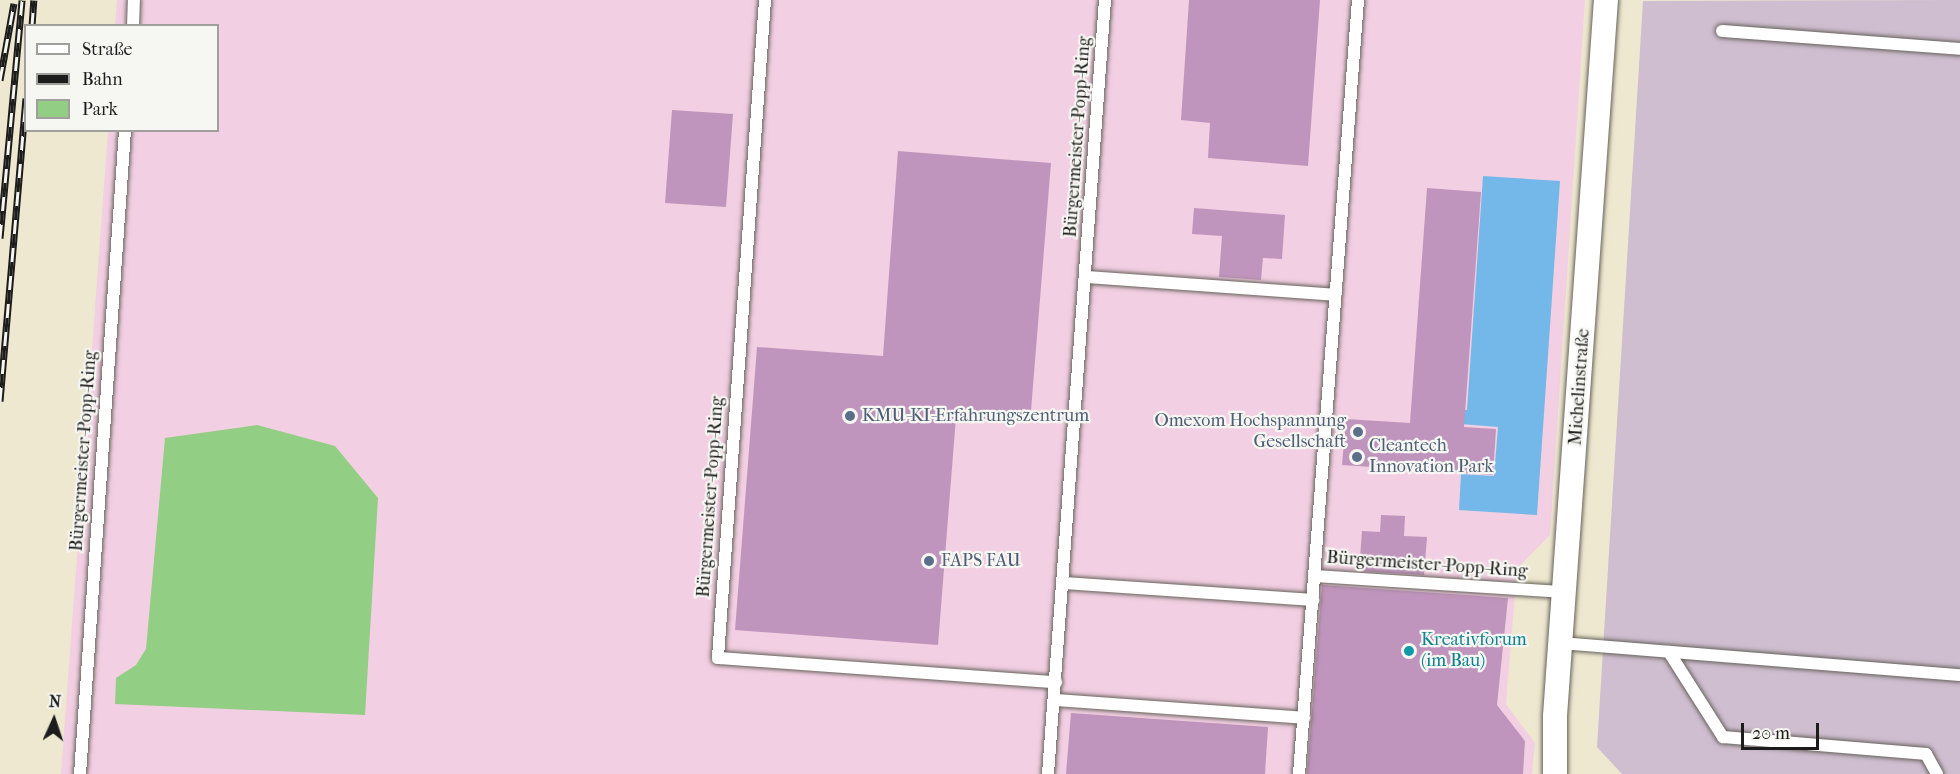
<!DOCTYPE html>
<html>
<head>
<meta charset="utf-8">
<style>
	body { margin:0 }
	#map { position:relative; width:1960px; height:774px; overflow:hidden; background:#eee8d0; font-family:"IM FELL French Canon",serif }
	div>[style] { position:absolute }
	.built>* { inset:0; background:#f2cfe2 }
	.industrial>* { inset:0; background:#cfbdd0 }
	.green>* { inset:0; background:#92ce83 }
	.water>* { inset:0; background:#73b8e9 }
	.building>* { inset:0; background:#c095bd }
	.roads { filter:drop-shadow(0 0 2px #66635b) drop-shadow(0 0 2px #66635b) }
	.service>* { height:12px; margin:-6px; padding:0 6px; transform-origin:6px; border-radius:6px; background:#fff }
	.minor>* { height:24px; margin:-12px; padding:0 12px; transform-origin:12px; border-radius:12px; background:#fff }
	.rail>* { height:7px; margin-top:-3.5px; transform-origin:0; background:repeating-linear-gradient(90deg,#f6f6f2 0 14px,#1c1c1c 0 28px); box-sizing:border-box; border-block:2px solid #1c1c1c }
	.dots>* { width:16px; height:16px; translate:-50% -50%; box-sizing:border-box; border:3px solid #f6f6f2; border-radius:50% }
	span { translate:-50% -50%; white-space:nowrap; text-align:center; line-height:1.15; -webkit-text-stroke:4.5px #f6f6f2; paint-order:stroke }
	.street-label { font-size:18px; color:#1c1c1c }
	.service-label { font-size:18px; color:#4e5e75 }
	.left { translate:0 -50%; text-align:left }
	.right { translate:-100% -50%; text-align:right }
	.culture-label { font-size:18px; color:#0d838f }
	.legend { position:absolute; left:24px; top:24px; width:195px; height:108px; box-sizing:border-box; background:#f6f6f2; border:2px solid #9f9f9c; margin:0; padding:8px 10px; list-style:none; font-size:18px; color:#1c1c1c }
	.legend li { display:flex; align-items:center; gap:12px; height:30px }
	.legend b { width:30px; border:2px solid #9f9f9c }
	.north { position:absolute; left:24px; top:690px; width:60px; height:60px; -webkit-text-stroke:4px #f6f6f2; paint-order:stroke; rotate:3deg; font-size:16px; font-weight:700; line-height:24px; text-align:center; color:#1c1c1c }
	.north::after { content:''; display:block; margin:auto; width:21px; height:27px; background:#1c1c1c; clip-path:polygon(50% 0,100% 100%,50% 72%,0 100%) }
	.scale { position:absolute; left:1741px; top:723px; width:78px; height:27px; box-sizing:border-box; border:3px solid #1c1c1c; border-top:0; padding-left:8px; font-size:18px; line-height:21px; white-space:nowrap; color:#1c1c1c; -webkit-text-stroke:4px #f6f6f2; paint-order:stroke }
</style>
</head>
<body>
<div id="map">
	<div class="built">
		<i style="clip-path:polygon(117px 0,1585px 0,1550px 535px,1517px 569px,1506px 704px,1535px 743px,1532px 774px,61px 774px,108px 131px,218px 130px,218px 26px,115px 25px)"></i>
	</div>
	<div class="industrial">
		<i style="clip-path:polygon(1960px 0,1960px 774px,1622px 774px,1597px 747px,1643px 1px)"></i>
	</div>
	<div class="green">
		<i style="clip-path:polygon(257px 425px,335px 446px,378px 498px,365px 715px,115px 704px,116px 678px,136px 665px,146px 649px,165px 438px)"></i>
	</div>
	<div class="water">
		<i style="clip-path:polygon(1483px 176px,1560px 181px,1537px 515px,1459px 510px,1461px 474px,1494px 476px,1498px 427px,1448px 423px,1449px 409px,1467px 410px)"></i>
	</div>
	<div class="building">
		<i style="clip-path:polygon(1189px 0,1320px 0,1308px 166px,1208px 158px,1210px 123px,1181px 120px)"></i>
		<i style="clip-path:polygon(672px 110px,733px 114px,726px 207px,665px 203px)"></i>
		<i style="clip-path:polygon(898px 151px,1051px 163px,1030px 423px,956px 417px,938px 645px,735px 630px,757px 347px,883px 356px)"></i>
		<i style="clip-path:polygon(1427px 188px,1481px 192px,1464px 427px,1496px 429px,1493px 475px,1342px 465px,1346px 419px,1410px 423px)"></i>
		<i style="clip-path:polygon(1194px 208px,1285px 215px,1282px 259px,1263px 258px,1261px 280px,1219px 277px,1222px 236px,1192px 234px)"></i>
		<i style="clip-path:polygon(1381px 515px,1405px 516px,1404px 536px,1427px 537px,1424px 575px,1359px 571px,1362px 531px,1380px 532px)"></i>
		<i style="clip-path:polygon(1322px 585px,1508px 598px,1497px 705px,1525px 741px,1523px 774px,1307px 774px)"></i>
		<i style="clip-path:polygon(1071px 713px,1268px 727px,1265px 774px,1066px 774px)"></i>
	</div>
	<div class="roads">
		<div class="service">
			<i style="left:765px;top:0;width:660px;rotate:94.09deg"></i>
			<i style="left:718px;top:658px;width:339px;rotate:4.1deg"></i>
			<i style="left:133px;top:26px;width:26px;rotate:-88deg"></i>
			<i style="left:1722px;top:31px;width:239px;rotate:4.3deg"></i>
			<i style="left:1086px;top:277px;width:250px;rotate:4.1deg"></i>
			<i style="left:1315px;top:576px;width:250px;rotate:3.7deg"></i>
			<i style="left:1064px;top:583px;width:250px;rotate:3.9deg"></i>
			<i style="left:1560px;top:643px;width:401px;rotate:4.6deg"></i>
			<i style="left:1669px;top:652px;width:101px;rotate:57.6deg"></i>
			<i style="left:1723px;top:737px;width:204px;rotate:4.8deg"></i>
			<i style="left:1926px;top:754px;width:23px;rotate:61deg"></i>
			<i style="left:1055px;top:700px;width:250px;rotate:4.1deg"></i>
			<i style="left:80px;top:774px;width:646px;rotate:-86deg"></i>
			<i style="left:1048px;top:774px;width:776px;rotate:-85.79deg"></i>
			<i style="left:1299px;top:774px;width:776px;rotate:-85.64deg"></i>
		</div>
		<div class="minor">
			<i style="left:1555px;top:774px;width:58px;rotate:-90deg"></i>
			<i style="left:1555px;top:716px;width:718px;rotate:-85.93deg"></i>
		</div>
	</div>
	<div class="rail">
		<i style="left:32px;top:26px;width:26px;rotate:-86deg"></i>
		<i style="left:0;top:80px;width:78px;rotate:-79.7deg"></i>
		<i style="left:0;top:238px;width:239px;rotate:-84.7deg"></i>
		<i style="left:0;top:401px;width:304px;rotate:-85.1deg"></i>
	</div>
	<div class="dots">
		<i style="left:850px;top:416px;background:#5c6f8a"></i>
		<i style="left:1358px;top:432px;background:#5c6f8a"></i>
		<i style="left:1357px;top:457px;background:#5c6f8a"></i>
		<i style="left:929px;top:561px;background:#5c6f8a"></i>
		<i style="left:1409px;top:651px;background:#0f9aa8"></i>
	</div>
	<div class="street-label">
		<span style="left:1078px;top:137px;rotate:-86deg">Bürgermeister-Popp-Ring</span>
		<span style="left:1580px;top:387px;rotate:-86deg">Michelinstraße</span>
		<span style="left:84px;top:451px;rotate:-86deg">Bürgermeister-Popp-Ring</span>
		<span style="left:711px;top:497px;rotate:-86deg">Bürgermeister-Popp-Ring</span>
		<span style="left:1427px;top:565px;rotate:4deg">Bürgermeister-Popp-Ring</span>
	</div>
	<div class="service-label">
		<span class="left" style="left:862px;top:416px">KMU-KI-Erfahrungszentrum</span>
		<span class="right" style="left:1346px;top:432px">Omexom Hochspannung<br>Gesellschaft</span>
		<span class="left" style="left:1369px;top:457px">Cleantech<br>Innovation Park</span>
		<span class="left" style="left:941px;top:561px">FAPS FAU</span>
	</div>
	<div class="culture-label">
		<span class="left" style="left:1421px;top:651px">Kreativforum<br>(im Bau)</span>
	</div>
	<ul class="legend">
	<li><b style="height:8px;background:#fff"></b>Straße</li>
	<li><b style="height:8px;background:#1c1c1c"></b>Bahn</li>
	<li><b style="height:16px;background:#92ce83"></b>Park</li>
	</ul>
	<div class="north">N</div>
	<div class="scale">20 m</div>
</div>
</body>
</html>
